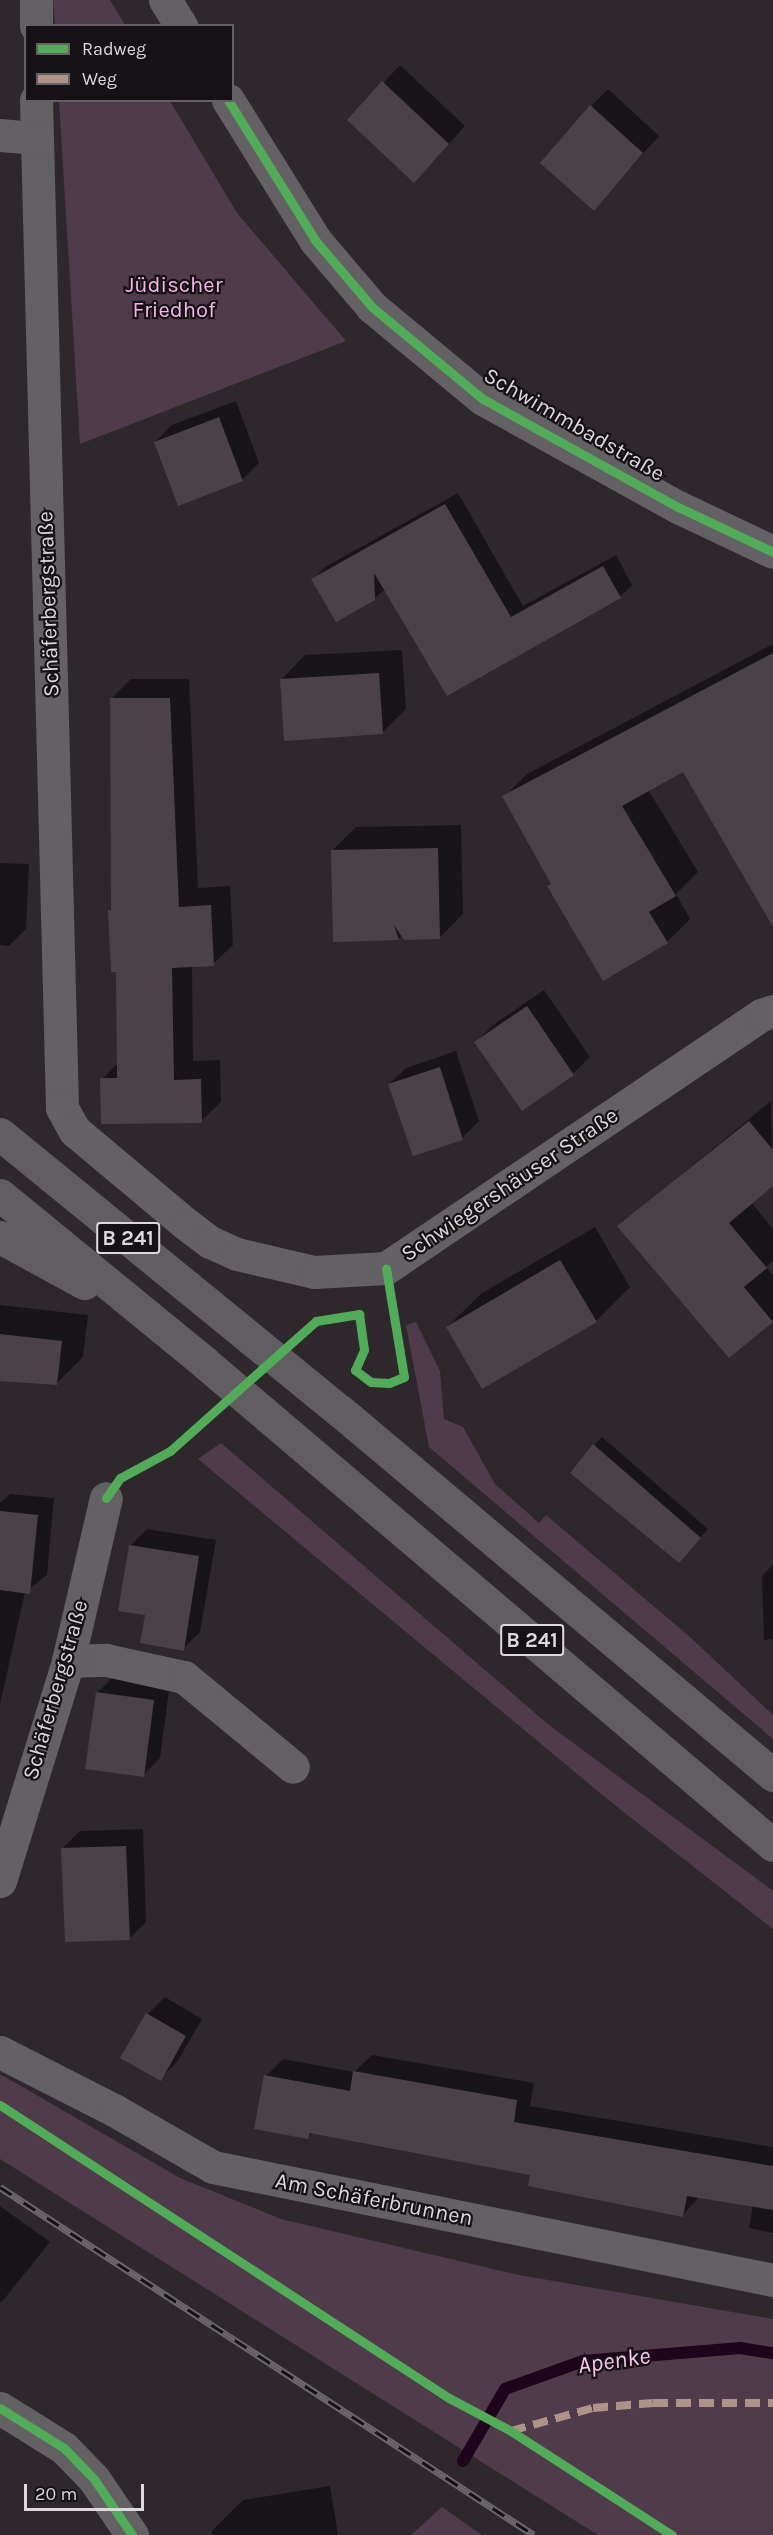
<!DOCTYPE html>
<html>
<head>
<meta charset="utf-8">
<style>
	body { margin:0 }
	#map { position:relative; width:773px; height:2535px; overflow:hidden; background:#2e282d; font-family:Karla,sans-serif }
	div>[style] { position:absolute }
	.green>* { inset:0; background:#503b4b }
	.shadow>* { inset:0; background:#0007 }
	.stream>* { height:12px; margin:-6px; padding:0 6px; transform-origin:6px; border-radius:6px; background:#1f051c }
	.building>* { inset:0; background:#4b4249 }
	.minor>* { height:33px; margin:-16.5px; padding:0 16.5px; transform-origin:16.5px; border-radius:16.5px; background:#636163 }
	.highway>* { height:33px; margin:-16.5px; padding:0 16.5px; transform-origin:16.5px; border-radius:16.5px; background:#615e61 }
	.rail>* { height:7px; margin-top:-3.5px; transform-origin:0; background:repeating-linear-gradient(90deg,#151114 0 14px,#6a6669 0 28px); box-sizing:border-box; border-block:2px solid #6a6669 }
	.quiet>* { height:8px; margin-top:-4px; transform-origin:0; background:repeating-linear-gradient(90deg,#af9288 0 15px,transparent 0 23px) }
	.cycleway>* { height:9px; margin:-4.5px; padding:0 4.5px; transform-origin:4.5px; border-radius:4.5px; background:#51ab58 }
	span { translate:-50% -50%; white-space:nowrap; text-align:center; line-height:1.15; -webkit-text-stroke:4.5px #151114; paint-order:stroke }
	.shield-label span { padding:2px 4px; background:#151114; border:2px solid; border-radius:4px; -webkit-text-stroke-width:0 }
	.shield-label { font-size:21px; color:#ded7dc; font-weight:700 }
	.park-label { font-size:22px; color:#f4b4e7 }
	.street-label { font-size:22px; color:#ded7dc }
	.water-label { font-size:24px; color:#f9c5ed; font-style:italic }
	.legend { position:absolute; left:24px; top:24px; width:210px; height:78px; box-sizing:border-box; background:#151114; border:2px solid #656064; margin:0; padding:8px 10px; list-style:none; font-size:18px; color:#ded7dc }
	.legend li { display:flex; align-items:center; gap:12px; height:30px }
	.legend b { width:30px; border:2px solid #656064 }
	.scale { position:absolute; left:24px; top:2484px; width:120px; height:27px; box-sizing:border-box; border:3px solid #ded7dc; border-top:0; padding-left:8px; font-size:18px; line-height:21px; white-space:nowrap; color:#ded7dc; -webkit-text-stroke:4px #151114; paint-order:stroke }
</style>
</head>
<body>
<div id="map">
	<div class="green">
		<i style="clip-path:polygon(53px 0,110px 0,125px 25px,55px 25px)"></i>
		<i style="clip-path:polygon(59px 101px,170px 101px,237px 213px,346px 341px,80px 444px)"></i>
		<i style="clip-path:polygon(416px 1322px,440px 1371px,444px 1419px,463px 1427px,495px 1484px,539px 1523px,546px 1515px,690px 1637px,773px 1715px,773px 1739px,429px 1447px,406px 1325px)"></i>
		<i style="clip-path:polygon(221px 1443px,549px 1725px,773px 1891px,773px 1929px,606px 1798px,198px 1459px)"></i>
		<i style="clip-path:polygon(0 2074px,180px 2178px,281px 2219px,519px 2275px,773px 2319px,773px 2535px,598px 2535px,0 2159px)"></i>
		<i style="clip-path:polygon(442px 2507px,482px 2535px,411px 2535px)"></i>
	</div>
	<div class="shadow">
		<i style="clip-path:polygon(400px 65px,465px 126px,431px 164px,349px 120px)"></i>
		<i style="clip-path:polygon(608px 89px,659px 136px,594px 209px,591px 106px)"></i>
		<i style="clip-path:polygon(236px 401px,259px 463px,242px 480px,155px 442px,172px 425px)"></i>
		<i style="clip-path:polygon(458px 493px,523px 606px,616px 555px,632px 585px,620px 597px,447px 694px,385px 589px,374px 599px,313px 579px,325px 567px)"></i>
		<i style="clip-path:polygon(773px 644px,773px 914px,684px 770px,648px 789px,698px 872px,676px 894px,690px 919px,667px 942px,552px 884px,504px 797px,527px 774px)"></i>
		<i style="clip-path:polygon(402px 650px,406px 709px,382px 733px,282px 679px,305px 655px)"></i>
		<i style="clip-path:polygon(131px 679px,189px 679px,198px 888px,230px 886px,233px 945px,213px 964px,192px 966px,193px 1061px,220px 1060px,221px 1102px,201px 1121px,102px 1079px,119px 1062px,117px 970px,109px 910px,113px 907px,111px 699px)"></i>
		<i style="clip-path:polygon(461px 825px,463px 914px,439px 938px,402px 935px,398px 939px,332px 851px,356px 827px)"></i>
		<i style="clip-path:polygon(0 863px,29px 864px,26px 929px,9px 946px,0 945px)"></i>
		<i style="clip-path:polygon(544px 990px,590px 1057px,573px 1074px,522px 1109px,476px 1042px,493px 1025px)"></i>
		<i style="clip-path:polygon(456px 1051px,479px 1121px,462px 1138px,389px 1084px,406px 1068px)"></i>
		<i style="clip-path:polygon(771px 1101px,773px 1184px,751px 1202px,773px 1229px,773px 1260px,766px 1267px,773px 1276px,773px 1319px,729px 1356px,619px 1226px)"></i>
		<i style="clip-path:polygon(595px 1227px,630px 1287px,596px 1321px,447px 1327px,482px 1293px)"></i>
		<i style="clip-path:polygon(0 1305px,88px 1315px,83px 1357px,56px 1384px,0 1379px)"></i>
		<i style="clip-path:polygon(602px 1437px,708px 1529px,684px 1554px,594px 1445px)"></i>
		<i style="clip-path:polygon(10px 1494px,54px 1498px,47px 1575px,25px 1592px,0 1705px,0 1503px)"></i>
		<i style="clip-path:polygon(147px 1529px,216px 1540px,200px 1632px,183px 1649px,146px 1614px,130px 1546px)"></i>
		<i style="clip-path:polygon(773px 1565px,773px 1639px,764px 1640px,762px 1576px)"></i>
		<i style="clip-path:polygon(114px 1676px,170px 1683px,160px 1758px,143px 1775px,97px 1693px)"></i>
		<i style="clip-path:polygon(143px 1829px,146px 1922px,129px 1939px,63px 1848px,80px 1831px)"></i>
		<i style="clip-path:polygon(165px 1997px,202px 2019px,177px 2062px,160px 2079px,123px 2057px,148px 2014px)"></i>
		<i style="clip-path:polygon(372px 2055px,534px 2083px,530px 2106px,773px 2147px,773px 2233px,749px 2228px,753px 2205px,700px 2196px,682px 2216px,532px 2174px,313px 2132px,308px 2138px,266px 2076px,283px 2059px,354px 2072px)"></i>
		<i style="clip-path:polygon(0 2206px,50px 2242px,1px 2303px,0 2302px)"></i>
		<i style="clip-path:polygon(330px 2486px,338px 2535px,213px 2535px,212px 2531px,243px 2500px)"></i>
	</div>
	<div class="stream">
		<i style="left:463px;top:2461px;width:83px;rotate:-59.7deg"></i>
		<i style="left:505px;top:2389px;width:83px;rotate:-19.7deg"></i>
		<i style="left:583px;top:2361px;width:158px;rotate:-4.7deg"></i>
		<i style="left:740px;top:2348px;width:33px;rotate:9deg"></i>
	</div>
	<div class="building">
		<i style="clip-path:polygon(382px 81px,449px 144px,414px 183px,347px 120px)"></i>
		<i style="clip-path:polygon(590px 105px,643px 153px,594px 211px,540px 163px)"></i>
		<i style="clip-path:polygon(219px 417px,243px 481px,178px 506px,154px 442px)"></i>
		<i style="clip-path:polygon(445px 504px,511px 617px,603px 566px,621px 598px,447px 696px,374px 573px,375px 600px,336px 622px,311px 579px)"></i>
		<i style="clip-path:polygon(773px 653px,773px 927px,683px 772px,622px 806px,676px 896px,649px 912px,668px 943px,603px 981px,547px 886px,551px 884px,502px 796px)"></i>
		<i style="clip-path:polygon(379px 673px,383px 734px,284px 741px,280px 679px)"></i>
		<i style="clip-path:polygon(110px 698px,170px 698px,179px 907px,211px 905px,214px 966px,172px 968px,174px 1080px,201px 1079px,202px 1123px,101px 1124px,100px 1078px,117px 1078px,116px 972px,111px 972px,108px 910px,111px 910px)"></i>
		<i style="clip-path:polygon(438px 848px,440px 939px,404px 940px,394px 925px,399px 940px,333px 942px,331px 850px)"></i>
		<i style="clip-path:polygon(527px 1006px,574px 1075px,522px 1111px,474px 1042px)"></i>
		<i style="clip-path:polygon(440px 1067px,463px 1140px,413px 1156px,388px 1084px)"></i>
		<i style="clip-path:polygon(749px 1121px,773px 1150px,773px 1186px,729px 1223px,767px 1268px,744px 1287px,773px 1322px,729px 1358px,617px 1226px)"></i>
		<i style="clip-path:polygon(560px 1260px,597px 1322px,482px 1389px,446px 1327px)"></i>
		<i style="clip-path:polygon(0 1334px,62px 1341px,57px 1385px,0 1381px)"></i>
		<i style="clip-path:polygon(593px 1444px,701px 1538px,679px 1563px,570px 1473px)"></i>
		<i style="clip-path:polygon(0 1511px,38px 1515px,30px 1594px,0 1590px)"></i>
		<i style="clip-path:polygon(129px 1545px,199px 1556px,184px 1651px,140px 1643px,145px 1615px,118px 1611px)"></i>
		<i style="clip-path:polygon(96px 1692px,154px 1700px,144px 1777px,85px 1769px)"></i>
		<i style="clip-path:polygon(126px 1846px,130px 1940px,65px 1942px,61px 1848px)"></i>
		<i style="clip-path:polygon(146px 2013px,186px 2036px,161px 2081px,120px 2058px)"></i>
		<i style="clip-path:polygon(353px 2071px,517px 2100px,514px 2122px,773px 2166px,773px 2210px,687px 2196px,683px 2217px,528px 2186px,530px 2175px,310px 2133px,308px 2139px,254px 2129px,264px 2075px,350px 2091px)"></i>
	</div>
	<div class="minor">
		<i style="left:165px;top:0;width:31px;rotate:58deg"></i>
		<i style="left:36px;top:26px;width:26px;rotate:-90deg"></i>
		<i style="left:36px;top:100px;width:1008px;rotate:88.52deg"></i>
		<i style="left:62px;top:1108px;width:26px;rotate:61deg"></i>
		<i style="left:75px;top:1131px;width:145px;rotate:40deg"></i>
		<i style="left:186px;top:1224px;width:30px;rotate:37deg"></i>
		<i style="left:210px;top:1242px;width:30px;rotate:24deg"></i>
		<i style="left:237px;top:1254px;width:79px;rotate:13.2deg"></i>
		<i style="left:314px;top:1272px;width:72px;rotate:-3.2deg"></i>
		<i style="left:386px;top:1268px;width:452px;rotate:-34deg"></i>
		<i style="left:761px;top:1015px;width:13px;rotate:-18deg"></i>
		<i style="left:228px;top:100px;width:165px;rotate:58.1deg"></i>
		<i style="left:315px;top:240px;width:88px;rotate:49.6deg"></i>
		<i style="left:372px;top:307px;width:144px;rotate:39.7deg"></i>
		<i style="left:483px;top:399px;width:223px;rotate:29deg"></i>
		<i style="left:678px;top:507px;width:105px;rotate:25.3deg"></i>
		<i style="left:0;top:135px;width:36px;rotate:5deg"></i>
		<i style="left:68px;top:1661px;width:38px;rotate:-2deg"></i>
		<i style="left:106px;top:1660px;width:80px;rotate:12.3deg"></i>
		<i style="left:184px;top:1677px;width:141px;rotate:39.5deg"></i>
		<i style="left:0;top:1881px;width:230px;rotate:-72.8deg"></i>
		<i style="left:68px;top:1661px;width:167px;rotate:-76.9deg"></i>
		<i style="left:0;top:2052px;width:128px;rotate:27deg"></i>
		<i style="left:114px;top:2110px;width:114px;rotate:29.9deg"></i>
		<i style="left:213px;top:2167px;width:571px;rotate:11.41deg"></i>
		<i style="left:0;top:2408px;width:75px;rotate:32deg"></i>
		<i style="left:64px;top:2448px;width:43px;rotate:45.9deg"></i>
		<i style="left:94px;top:2479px;width:68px;rotate:55.8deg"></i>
	</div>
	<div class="highway">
		<i style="left:0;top:1134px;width:439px;rotate:39.2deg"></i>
		<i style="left:340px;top:1411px;width:566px;rotate:40.05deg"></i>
		<i style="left:0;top:1195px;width:265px;rotate:39.3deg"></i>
		<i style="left:205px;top:1363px;width:745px;rotate:40.32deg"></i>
		<i style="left:0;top:1237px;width:96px;rotate:28.7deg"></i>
	</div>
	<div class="rail">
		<i style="left:0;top:2187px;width:637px;rotate:33.09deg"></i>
	</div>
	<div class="quiet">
		<i style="left:511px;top:2431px;width:85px;rotate:-15.7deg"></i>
		<i style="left:593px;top:2408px;width:60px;rotate:-4.8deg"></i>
		<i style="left:653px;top:2403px;width:120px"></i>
	</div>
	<div class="cycleway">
		<i style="left:228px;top:100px;width:165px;rotate:58.1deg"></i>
		<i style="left:315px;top:240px;width:88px;rotate:49.6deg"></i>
		<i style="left:372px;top:307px;width:144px;rotate:39.7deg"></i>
		<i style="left:483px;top:399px;width:223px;rotate:29deg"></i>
		<i style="left:678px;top:507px;width:105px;rotate:25.3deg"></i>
		<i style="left:106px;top:1498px;width:24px;rotate:-55deg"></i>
		<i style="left:120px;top:1478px;width:57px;rotate:-28.4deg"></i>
		<i style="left:170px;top:1451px;width:195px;rotate:-41.7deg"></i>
		<i style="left:316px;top:1321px;width:44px;rotate:-9.2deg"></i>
		<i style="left:359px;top:1314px;width:36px;rotate:82deg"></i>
		<i style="left:364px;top:1350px;width:22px;rotate:114deg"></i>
		<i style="left:355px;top:1370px;width:20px;rotate:37deg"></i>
		<i style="left:371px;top:1382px;width:18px;rotate:3deg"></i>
		<i style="left:389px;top:1383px;width:16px;rotate:-22deg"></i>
		<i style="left:404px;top:1377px;width:110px;rotate:-99.4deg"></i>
		<i style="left:0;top:2105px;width:536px;rotate:33.13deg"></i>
		<i style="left:449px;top:2398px;width:70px;rotate:28deg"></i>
		<i style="left:511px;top:2431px;width:192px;rotate:32.9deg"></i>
		<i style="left:0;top:2408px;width:75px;rotate:32deg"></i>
		<i style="left:64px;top:2448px;width:43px;rotate:45.9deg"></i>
		<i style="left:94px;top:2479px;width:68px;rotate:55.8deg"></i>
	</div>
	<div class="shield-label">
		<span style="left:128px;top:1238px">B 241</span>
		<span style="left:532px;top:1640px">B 241</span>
	</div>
	<div class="park-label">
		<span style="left:174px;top:298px">Jüdischer<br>Friedhof</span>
	</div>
	<div class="street-label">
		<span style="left:574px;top:425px;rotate:30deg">Schwimmbadstraße</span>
		<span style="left:49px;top:604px;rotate:-92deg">Schäferbergstraße</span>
		<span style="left:510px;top:1185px;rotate:-34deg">Schwiegershäuser Straße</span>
		<span style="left:56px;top:1690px;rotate:-74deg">Schäferbergstraße</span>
		<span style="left:374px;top:2200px;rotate:11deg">Am Schäferbrunnen</span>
	</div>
	<div class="water-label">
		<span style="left:614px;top:2361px;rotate:-8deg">Apenke</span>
	</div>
	<ul class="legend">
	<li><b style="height:8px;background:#51ab58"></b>Radweg</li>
	<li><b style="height:8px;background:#af9288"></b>Weg</li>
	</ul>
	<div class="scale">20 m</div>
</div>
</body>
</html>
